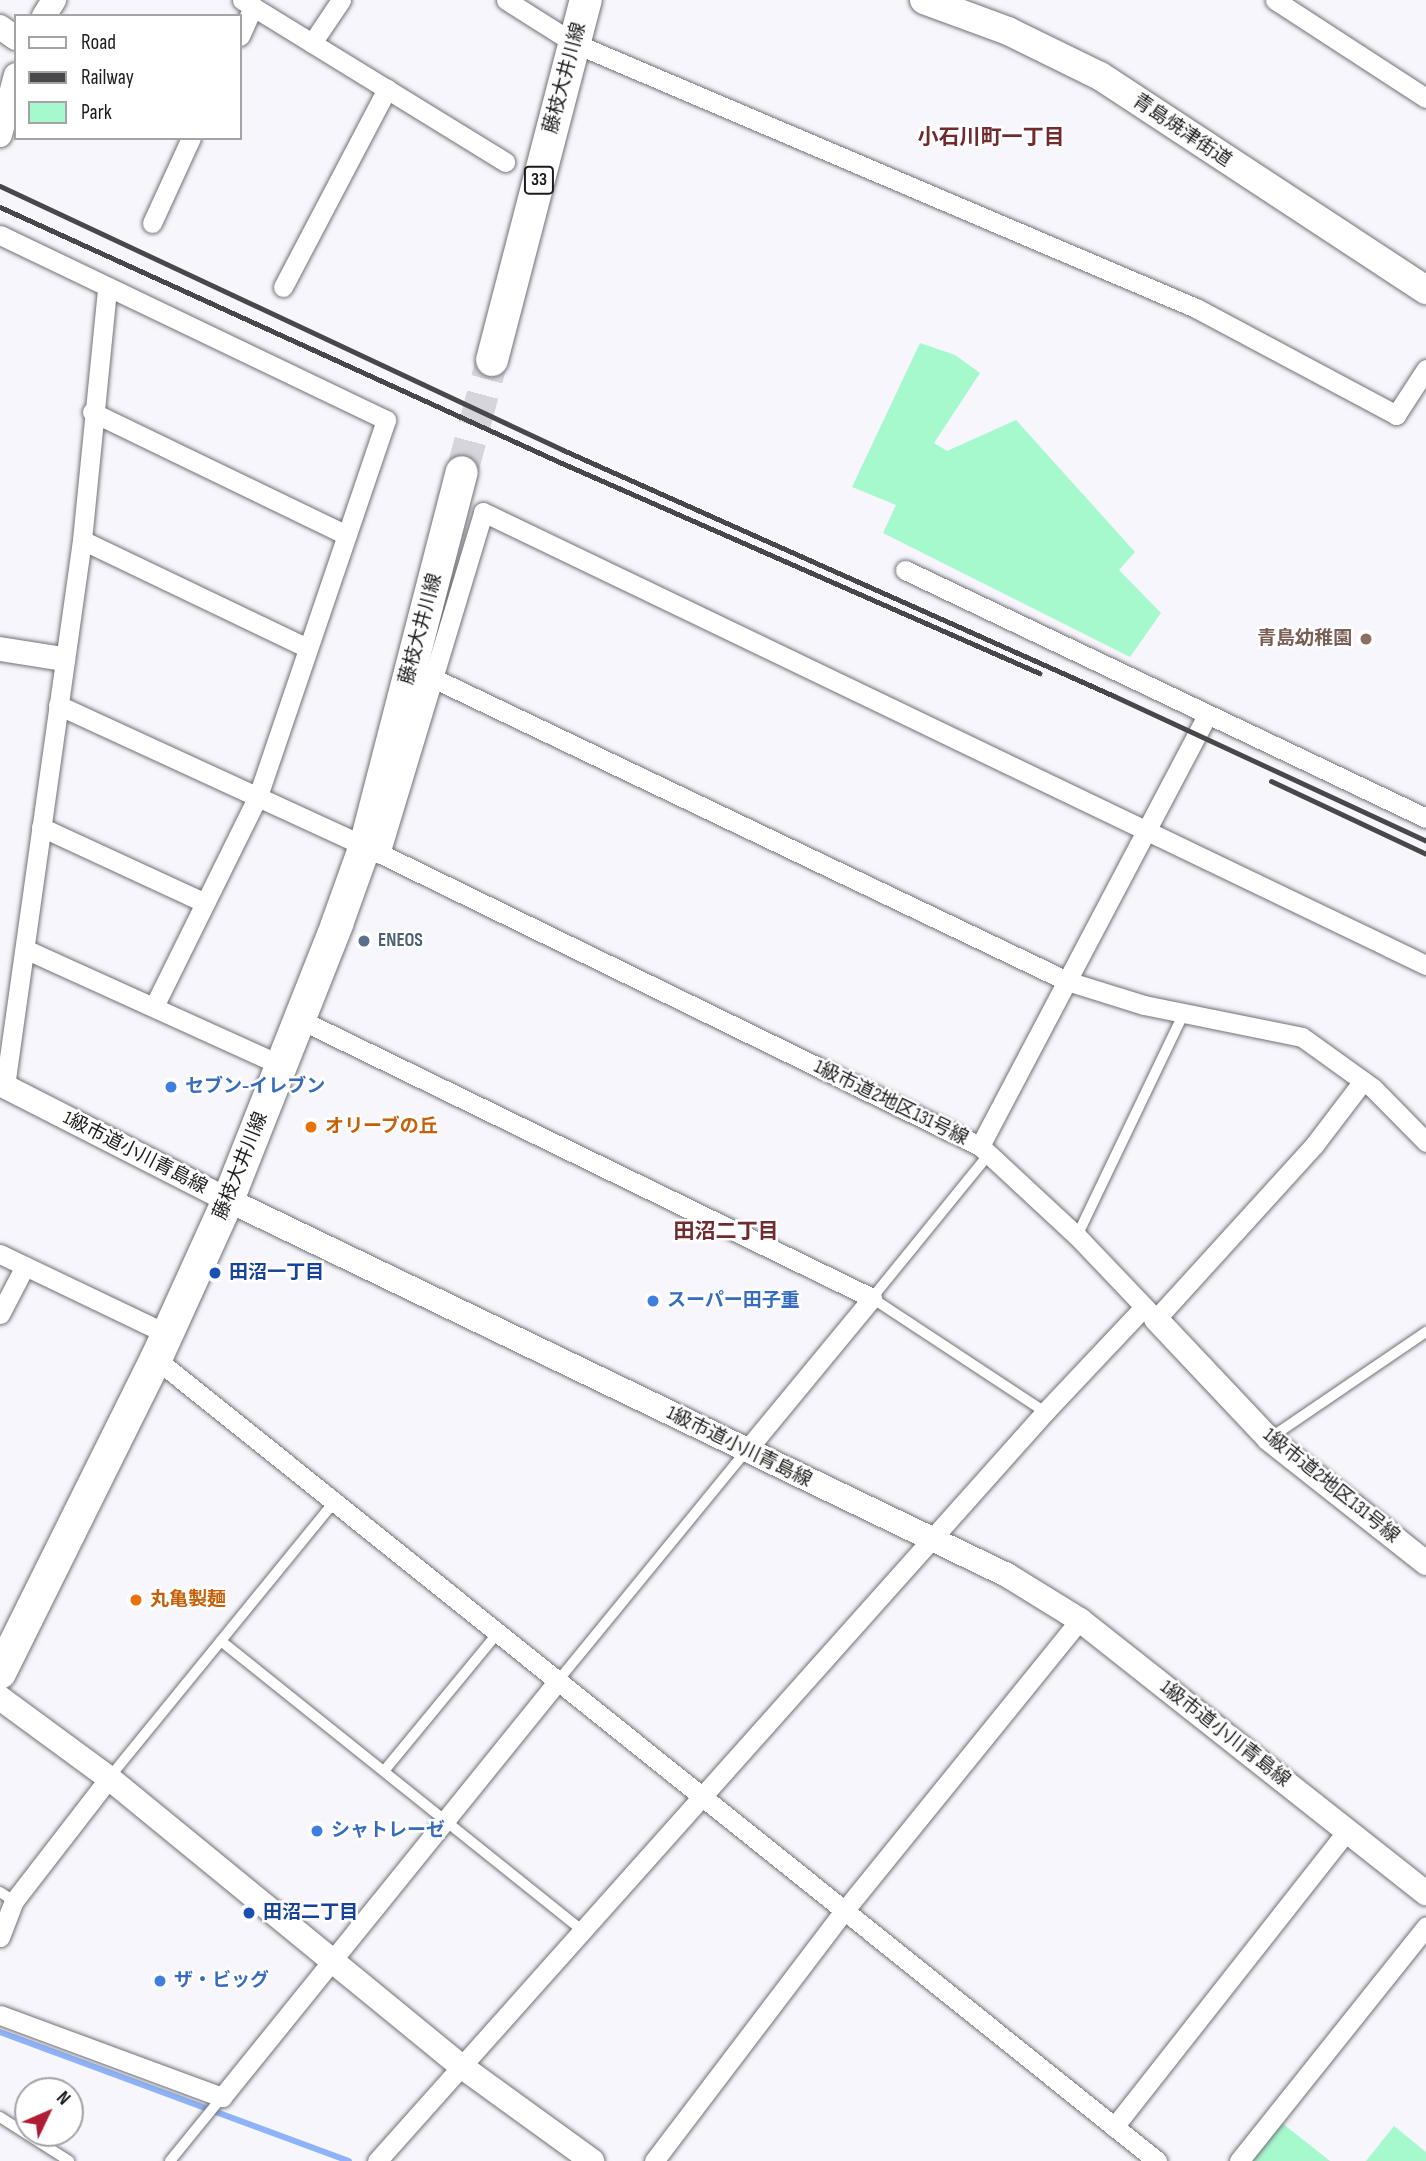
<!DOCTYPE html>
<html>
<head>
<meta charset="utf-8">
<style>
	body { margin:0 }
	#map { position:relative; width:1426px; height:2161px; overflow:hidden; background:#f6f6fc; font-family:"Sofia Sans Condensed","Noto Sans JP",sans-serif }
	div>[style] { position:absolute }
	.green>* { inset:0; background:#a6f8cd }
	.stream>* { height:6px; margin:-3px; padding:0 3px; transform-origin:3px; border-radius:3px; background:#8eb3f8 }
	.primary-tunnel>* { height:32px; margin-top:-16px; transform-origin:0; background:repeating-linear-gradient(90deg,#d5d5db 0 32px,transparent 0 48px) }
	.roads { filter:drop-shadow(0 0 2px #717176) drop-shadow(0 0 2px #717176) }
	.service>* { height:10px; margin:-5px; padding:0 5px; transform-origin:5px; border-radius:5px; background:#fff }
	.minor>* { height:19px; margin:-9.5px; padding:0 9.5px; transform-origin:9.5px; border-radius:9.5px; background:#fff }
	.tertiary>* { height:24px; margin:-12px; padding:0 12px; transform-origin:12px; border-radius:12px; background:#fff }
	.secondary>* { height:28px; margin:-14px; padding:0 14px; transform-origin:14px; border-radius:14px; background:#fff }
	.primary>* { height:32px; margin:-16px; padding:0 16px; transform-origin:16px; border-radius:16px; background:#fff }
	.rail>* { height:5px; margin:-2.5px; padding:0 2.5px; transform-origin:2.5px; border-radius:2.5px; background:#48484b }
	.dots>* { width:19px; height:19px; translate:-50% -50%; box-sizing:border-box; border:4px solid #fff; border-radius:50% }
	span { translate:-50% -50%; white-space:nowrap; text-align:center; line-height:1.15; -webkit-text-stroke:5px #fff; paint-order:stroke }
	.shield-label span { padding:2px 5px; background:#fff; border:2px solid; border-radius:5px; -webkit-text-stroke-width:0 }
	.shield-label { font-size:18px; color:#1c1c1e; font-weight:700 }
	.street-label { font-size:19px; color:#1c1c1e }
	.education-label { font-size:19px; color:#785e54; font-weight:700 }
	.right { translate:-100% -50%; text-align:right }
	.service-label { font-size:19px; color:#4e5e75; font-weight:700 }
	.left { translate:0 -50%; text-align:left }
	.shop-label { font-size:19px; color:#366cbe; font-weight:700 }
	.food-label { font-size:19px; color:#c56008; font-weight:700 }
	.transit-label { font-size:19px; color:#164399; font-weight:700 }
	.neighbourhood-label { font-size:21px; color:#712a2e; font-weight:700 }
	.legend { position:absolute; left:14px; top:14px; width:228px; height:126px; box-sizing:border-box; background:#fff; border:2px solid #a4a4a5; margin:0; padding:9px 12px; list-style:none; font-size:21px; color:#1c1c1e }
	.legend li { display:flex; align-items:center; gap:14px; height:35px }
	.legend b { width:35px; border:2px solid #a4a4a5 }
	.north { position:absolute; left:14px; top:2077px; width:70px; height:70px; box-sizing:border-box; background:#fff; border:2px solid #a4a4a5; border-radius:50%; rotate:46deg; font-size:19px; font-weight:700; line-height:28px; text-align:center; color:#1c1c1e }
	.north::after { content:''; display:block; margin:auto; width:24px; height:32px; background:#af1c33; clip-path:polygon(50% 0,100% 100%,50% 72%,0 100%) }
</style>
</head>
<body>
<div id="map">
	<div class="green">
		<i style="clip-path:polygon(920px 343px,955px 355px,980px 373px,934px 443px,947px 451px,1016px 420px,1135px 552px,1119px 570px,1161px 613px,1130px 657px,883px 533px,896px 505px,852px 487px)"></i>
		<i style="clip-path:polygon(1282px 2123px,1330px 2161px,1251px 2161px)"></i>
		<i style="clip-path:polygon(1394px 2126px,1426px 2152px,1426px 2161px,1366px 2161px)"></i>
	</div>
	<div class="stream">
		<i style="left:0;top:2032px;width:372px;rotate:20.3deg"></i>
	</div>
	<div class="primary-tunnel">
		<i style="left:462px;top:472px;width:116px;rotate:-75deg"></i>
	</div>
	<div class="roads">
		<div class="service">
			<i style="left:989px;top:1154px;width:186px;rotate:129.1deg"></i>
			<i style="left:872px;top:1298px;width:207px;rotate:33.4deg"></i>
			<i style="left:1077px;top:1236px;width:247px;rotate:-64.4deg"></i>
			<i style="left:1270px;top:1438px;width:189px;rotate:-34.2deg"></i>
			<i style="left:221px;top:1641px;width:464px;rotate:38.7deg"></i>
			<i style="left:557px;top:1682px;width:298px;rotate:-50.7deg"></i>
			<i style="left:384px;top:1771px;width:178px;rotate:-50.5deg"></i>
			<i style="left:109px;top:1778px;width:356px;rotate:-50.8deg"></i>
			<i style="left:0;top:1892px;width:17px;rotate:33deg"></i>
			<i style="left:0;top:2117px;width:82px;rotate:32.5deg"></i>
			<i style="left:170px;top:2161px;width:82px;rotate:-50.9deg"></i>
		</div>
		<div class="minor">
			<i style="left:242px;top:0;width:309px;rotate:31.6deg"></i>
			<i style="left:506px;top:0;width:80px;rotate:32.3deg"></i>
			<i style="left:574px;top:43px;width:676px;rotate:23.08deg"></i>
			<i style="left:1196px;top:308px;width:227px;rotate:28.1deg"></i>
			<i style="left:1396px;top:415px;width:55px;rotate:-56.9deg"></i>
			<i style="left:1275px;top:0;width:180px;rotate:33deg"></i>
			<i style="left:240px;top:36px;width:32px;rotate:-66deg"></i>
			<i style="left:312px;top:43px;width:52px;rotate:-56deg"></i>
			<i style="left:152px;top:223px;width:94px;rotate:-65.4deg"></i>
			<i style="left:0;top:235px;width:428px;rotate:25.6deg"></i>
			<i style="left:386px;top:420px;width:399px;rotate:108.8deg"></i>
			<i style="left:257px;top:798px;width:232px;rotate:116.3deg"></i>
			<i style="left:283px;top:287px;width:224px;rotate:-62.3deg"></i>
			<i style="left:92px;top:412px;width:283px;rotate:25.8deg"></i>
			<i style="left:82px;top:540px;width:250px;rotate:25.6deg"></i>
			<i style="left:905px;top:570px;width:577px;rotate:25.45deg"></i>
			<i style="left:433px;top:678px;width:703px;rotate:25.54deg"></i>
			<i style="left:1067px;top:981px;width:81px;rotate:17.3deg"></i>
			<i style="left:1144px;top:1005px;width:161px;rotate:11.4deg"></i>
			<i style="left:1302px;top:1037px;width:87px;rotate:35.7deg"></i>
			<i style="left:1373px;top:1088px;width:76px;rotate:45.5deg"></i>
			<i style="left:58px;top:705px;width:347px;rotate:24.7deg"></i>
			<i style="left:373px;top:850px;width:675px;rotate:26deg"></i>
			<i style="left:980px;top:1146px;width:132px;rotate:42.9deg"></i>
			<i style="left:1077px;top:1236px;width:115px;rotate:46.4deg"></i>
			<i style="left:1156px;top:1319px;width:236px;rotate:-47.7deg"></i>
			<i style="left:1315px;top:1144px;width:79px;rotate:-52.7deg"></i>
			<i style="left:41px;top:827px;width:179px;rotate:24.8deg"></i>
			<i style="left:380px;top:854px;width:357px;rotate:-73.2deg"></i>
			<i style="left:483px;top:512px;width:1046px;rotate:25.66deg"></i>
			<i style="left:25px;top:949px;width:281px;rotate:24.4deg"></i>
			<i style="left:299px;top:1019px;width:637px;rotate:25.96deg"></i>
			<i style="left:872px;top:1298px;width:198px;rotate:129.5deg"></i>
			<i style="left:5px;top:1086px;width:551px;rotate:-81.97deg"></i>
			<i style="left:82px;top:540px;width:253px;rotate:-84.3deg"></i>
			<i style="left:980px;top:1146px;width:487px;rotate:-62.2deg"></i>
			<i style="left:0;top:1254px;width:185px;rotate:25.6deg"></i>
			<i style="left:0;top:1314px;width:54px;rotate:-62.5deg"></i>
			<i style="left:156px;top:1359px;width:1283px;rotate:38.7deg"></i>
			<i style="left:0;top:1937px;width:39px;rotate:-69deg"></i>
			<i style="left:14px;top:1901px;width:155px;rotate:-52.3deg"></i>
			<i style="left:0;top:2015px;width:237px;rotate:20.3deg"></i>
			<i style="left:222px;top:2097px;width:533px;rotate:-51.09deg"></i>
			<i style="left:1114px;top:2127px;width:377px;rotate:-51.8deg"></i>
			<i style="left:377px;top:2161px;width:1004px;rotate:-48.27deg"></i>
			<i style="left:1045px;top:1412px;width:144px;rotate:-46.7deg"></i>
			<i style="left:654px;top:2161px;width:314px;rotate:-52.8deg"></i>
			<i style="left:844px;top:1911px;width:375px;rotate:-51deg"></i>
			<i style="left:1239px;top:2161px;width:300px;rotate:-51.4deg"></i>
		</div>
		<div class="tertiary">
			<i style="left:44px;top:16px;width:19px;rotate:-58deg"></i>
			<i style="left:0;top:27px;width:19px;rotate:35deg"></i>
			<i style="left:0;top:135px;width:62px;rotate:-75.1deg"></i>
			<i style="left:0;top:649px;width:64px;rotate:9deg"></i>
			<i style="left:0;top:1084px;width:256px;rotate:27deg"></i>
			<i style="left:228px;top:1200px;width:865px;rotate:25.71deg"></i>
			<i style="left:1007px;top:1575px;width:86px;rotate:31.7deg"></i>
			<i style="left:1080px;top:1620px;width:441px;rotate:38.3deg"></i>
			<i style="left:1156px;top:1319px;width:165px;rotate:46.7deg"></i>
			<i style="left:1269px;top:1439px;width:200px;rotate:38.3deg"></i>
			<i style="left:0;top:1698px;width:135px;rotate:36.3deg"></i>
			<i style="left:109px;top:1778px;width:455px;rotate:39.3deg"></i>
			<i style="left:461px;top:2066px;width:162px;rotate:35.9deg"></i>
		</div>
		<div class="secondary">
			<i style="left:924px;top:0;width:90px;rotate:20.3deg"></i>
			<i style="left:1008px;top:31px;width:102px;rotate:26.1deg"></i>
			<i style="left:1100px;top:76px;width:390px;rotate:33.3deg"></i>
		</div>
		<div class="primary">
			<i style="left:492px;top:360px;width:372px;rotate:-75.4deg"></i>
			<i style="left:0;top:1673px;width:351px;rotate:-63.6deg"></i>
			<i style="left:156px;top:1359px;width:175px;rotate:-65.6deg"></i>
			<i style="left:228px;top:1200px;width:297px;rotate:-68.4deg"></i>
			<i style="left:337px;top:924px;width:83px;rotate:-70.3deg"></i>
			<i style="left:365px;top:846px;width:386px;rotate:-75.5deg"></i>
		</div>
	</div>
	<div class="rail">
		<i style="left:0;top:186px;width:622px;rotate:25.12deg"></i>
		<i style="left:563px;top:450px;width:603px;rotate:24.06deg"></i>
		<i style="left:1114px;top:696px;width:344px;rotate:24.9deg"></i>
		<i style="left:0;top:207px;width:612px;rotate:24.51deg"></i>
		<i style="left:557px;top:461px;width:527px;rotate:23.74deg"></i>
		<i style="left:1271px;top:781px;width:171px;rotate:25.2deg"></i>
	</div>
	<div class="dots">
		<i style="left:1366px;top:639px;background:#8d6e63"></i>
		<i style="left:364px;top:941px;background:#5c6f8a"></i>
		<i style="left:171px;top:1087px;background:#3f7fe0"></i>
		<i style="left:311px;top:1127px;background:#e8710a"></i>
		<i style="left:215px;top:1273px;background:#1a4fb4"></i>
		<i style="left:653px;top:1301px;background:#3f7fe0"></i>
		<i style="left:136px;top:1600px;background:#e8710a"></i>
		<i style="left:317px;top:1831px;background:#3f7fe0"></i>
		<i style="left:249px;top:1913px;background:#1a4fb4"></i>
		<i style="left:160px;top:1981px;background:#3f7fe0"></i>
	</div>
	<div class="shield-label">
		<span style="left:539px;top:180px">33</span>
	</div>
	<div class="street-label">
		<span style="left:565px;top:78px;rotate:-75deg">藤枝大井川線</span>
		<span style="left:1182px;top:131px;rotate:34deg">青島焼津街道</span>
		<span style="left:421px;top:629px;rotate:-75deg">藤枝大井川線</span>
		<span style="left:891px;top:1103px;rotate:26deg">1級市道2地区131号線</span>
		<span style="left:135px;top:1153px;rotate:27deg">1級市道小川青島線</span>
		<span style="left:241px;top:1166px;rotate:-68deg">藤枝大井川線</span>
		<span style="left:739px;top:1447px;rotate:26deg">1級市道小川青島線</span>
		<span style="left:1331px;top:1486px;rotate:39deg">1級市道2地区131号線</span>
		<span style="left:1225px;top:1734px;rotate:38deg">1級市道小川青島線</span>
	</div>
	<div class="education-label">
		<span class="right" style="left:1352px;top:639px">青島幼稚園</span>
	</div>
	<div class="service-label">
		<span class="left" style="left:378px;top:941px">ENEOS</span>
	</div>
	<div class="shop-label">
		<span class="left" style="left:185px;top:1087px">セブン-イレブン</span>
		<span class="left" style="left:667px;top:1301px">スーパー田子重</span>
		<span class="left" style="left:331px;top:1831px">シャトレーゼ</span>
		<span class="left" style="left:174px;top:1981px">ザ・ビッグ</span>
	</div>
	<div class="food-label">
		<span class="left" style="left:325px;top:1127px">オリーブの丘</span>
		<span class="left" style="left:150px;top:1600px">丸亀製麺</span>
	</div>
	<div class="transit-label">
		<span class="left" style="left:229px;top:1273px">田沼一丁目</span>
		<span class="left" style="left:263px;top:1913px">田沼二丁目</span>
	</div>
	<div class="neighbourhood-label">
		<span style="left:991px;top:138px">小石川町一丁目</span>
		<span style="left:726px;top:1232px">田沼二丁目</span>
	</div>
	<ul class="legend">
	<li><b style="height:9px;background:#fff"></b>Road</li>
	<li><b style="height:9px;background:#48484b"></b>Railway</li>
	<li><b style="height:19px;background:#a6f8cd"></b>Park</li>
	</ul>
	<div class="north">N</div>
</div>
</body>
</html>
